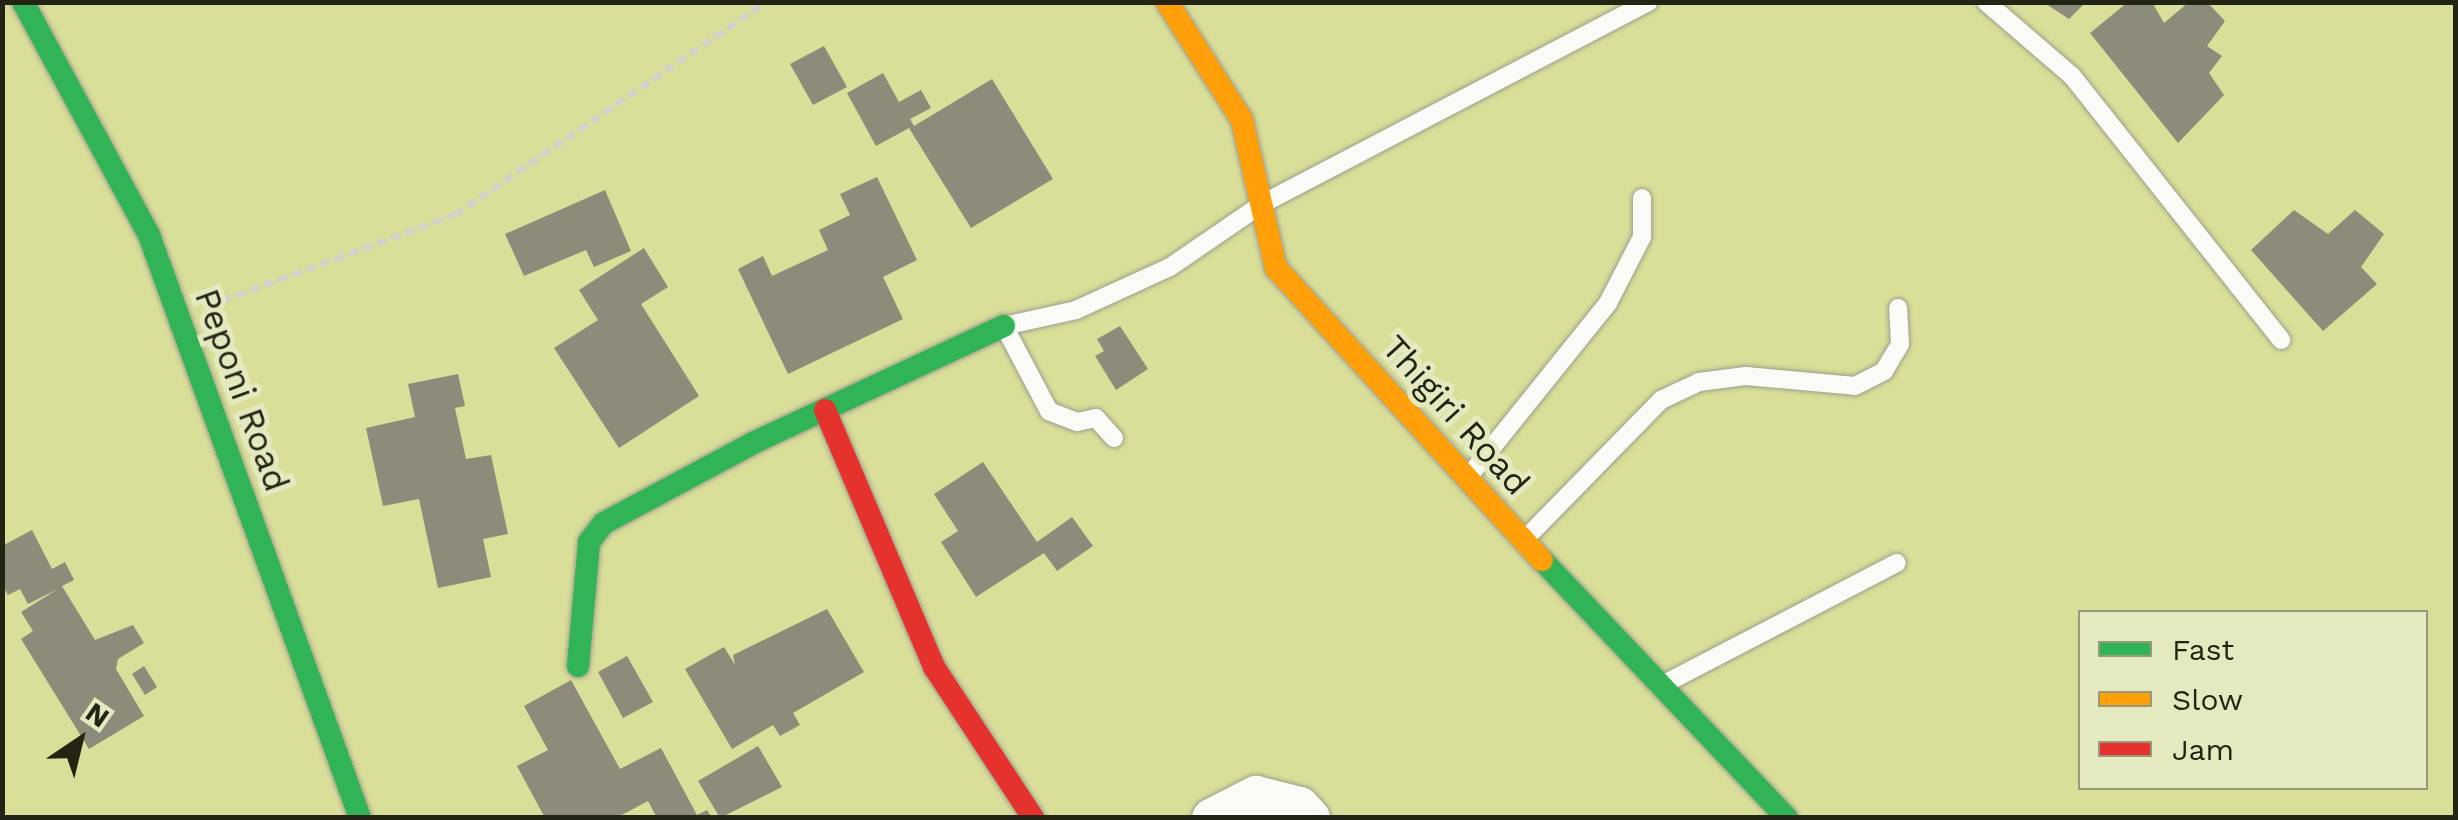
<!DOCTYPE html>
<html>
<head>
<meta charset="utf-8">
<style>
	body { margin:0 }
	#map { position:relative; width:2458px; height:820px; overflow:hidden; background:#dde0c9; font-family:"Work Sans",sans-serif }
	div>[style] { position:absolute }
	.green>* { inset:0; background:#d9de98 }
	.building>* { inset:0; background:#8d8c7b }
	.path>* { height:6px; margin-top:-3px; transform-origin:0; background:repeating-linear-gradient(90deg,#d2d2cc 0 10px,transparent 0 15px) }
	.roads { filter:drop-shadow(0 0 2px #9c9f8c) drop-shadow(0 0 2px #9c9f8c) }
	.lane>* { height:18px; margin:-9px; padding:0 9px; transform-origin:9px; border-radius:9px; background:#fafaf7 }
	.street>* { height:38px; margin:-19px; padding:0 19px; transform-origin:19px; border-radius:19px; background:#fafaf7 }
	.fast>* { height:22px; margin:-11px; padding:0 11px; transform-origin:11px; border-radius:11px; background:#30b455 }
	.slow>* { height:22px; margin:-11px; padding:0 11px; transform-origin:11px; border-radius:11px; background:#ff9f0a }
	.jam>* { height:22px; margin:-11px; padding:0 11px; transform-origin:11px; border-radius:11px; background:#e5322d }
	span { translate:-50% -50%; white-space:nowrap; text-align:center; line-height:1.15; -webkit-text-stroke:10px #e5e9c0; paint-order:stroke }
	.street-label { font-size:35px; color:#232414 }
	.frame { position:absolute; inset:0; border:5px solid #232414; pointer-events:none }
	.legend { position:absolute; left:2078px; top:610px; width:350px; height:180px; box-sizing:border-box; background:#e5e9c0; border:2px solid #979a7b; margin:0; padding:12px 18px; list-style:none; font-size:30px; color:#232414 }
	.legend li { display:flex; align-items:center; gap:20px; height:50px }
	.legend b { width:50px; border:2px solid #979a7b }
	.north { position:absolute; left:30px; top:690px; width:100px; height:100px; -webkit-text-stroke:8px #e5e9c0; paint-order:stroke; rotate:35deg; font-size:28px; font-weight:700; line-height:40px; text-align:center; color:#232414 }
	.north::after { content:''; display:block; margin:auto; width:35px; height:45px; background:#232414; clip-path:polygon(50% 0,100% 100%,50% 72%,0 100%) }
</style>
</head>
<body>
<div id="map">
	<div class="green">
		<i style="clip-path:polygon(evenodd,2px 3px,2455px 3px,2455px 817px,3px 817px,2px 3px,2080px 612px,2426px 612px,2426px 788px,2080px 788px,2080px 612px)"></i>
	</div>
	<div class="building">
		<i style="clip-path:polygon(2043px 2px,2086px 2px,2069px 19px)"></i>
		<i style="clip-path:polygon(2128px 2px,2152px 2px,2164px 23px,2189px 2px,2207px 2px,2225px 21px,2207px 46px,2222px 56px,2209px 73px,2224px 95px,2178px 143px,2090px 33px)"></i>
		<i style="clip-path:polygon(824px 46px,847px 87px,813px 105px,790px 64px)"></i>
		<i style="clip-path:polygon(883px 73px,899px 102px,921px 90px,931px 108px,910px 119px,914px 126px,992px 79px,1053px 179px,971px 228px,909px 128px,876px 146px,847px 93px)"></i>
		<i style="clip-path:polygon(877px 177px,917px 260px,883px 277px,903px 319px,788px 374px,738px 269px,763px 256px,772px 276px,828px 250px,819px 230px,850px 215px,840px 194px)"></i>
		<i style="clip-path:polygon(605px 190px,631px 251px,594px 267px,586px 250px,524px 276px,505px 234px)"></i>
		<i style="clip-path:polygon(2294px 210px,2328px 234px,2355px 210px,2384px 234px,2361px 267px,2377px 284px,2323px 331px,2251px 250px)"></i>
		<i style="clip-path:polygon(644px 248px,668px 287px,641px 304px,699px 396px,619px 448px,554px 348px,598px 320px,579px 290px)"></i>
		<i style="clip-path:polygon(1120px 326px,1148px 369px,1116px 390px,1095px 356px,1104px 351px,1097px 339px)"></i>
		<i style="clip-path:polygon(458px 374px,465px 406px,455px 408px,466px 459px,491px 455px,508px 534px,483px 539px,491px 577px,438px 588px,419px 499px,383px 506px,366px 428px,415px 417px,408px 384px)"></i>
		<i style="clip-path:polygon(983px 462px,1037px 542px,1072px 517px,1093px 546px,1057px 571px,1044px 553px,976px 597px,941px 542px,958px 531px,934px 494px)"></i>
		<i style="clip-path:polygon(32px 530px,52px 569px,65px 562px,74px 580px,62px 586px,95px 640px,133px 625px,144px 643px,118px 659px,116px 669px,144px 716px,89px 749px,21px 639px,33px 631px,21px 612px,58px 589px,28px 604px,20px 589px,8px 595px,2px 584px,2px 546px)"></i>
		<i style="clip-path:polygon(827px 609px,864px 672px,793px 713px,800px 725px,780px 736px,773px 725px,732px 749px,685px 669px,724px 647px,735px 665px,733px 655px)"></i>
		<i style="clip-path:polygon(627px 656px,653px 702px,623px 718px,598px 672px)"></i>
		<i style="clip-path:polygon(144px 666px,157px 687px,145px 695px,132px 674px)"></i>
		<i style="clip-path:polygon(571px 680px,620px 769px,661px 748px,697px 815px,707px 810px,712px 818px,657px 818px,648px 801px,616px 818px,545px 818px,517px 766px,548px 750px,524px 706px)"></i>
		<i style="clip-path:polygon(758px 746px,782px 787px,720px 818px,698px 781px)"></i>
	</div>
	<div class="path">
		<i style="left:222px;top:301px;width:248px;rotate:-20.3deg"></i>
		<i style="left:455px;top:215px;width:377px;rotate:-34.4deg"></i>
	</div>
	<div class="roads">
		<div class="lane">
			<i style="left:1986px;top:2px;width:113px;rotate:40.7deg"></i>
			<i style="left:2072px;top:76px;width:337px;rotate:51.6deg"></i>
			<i style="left:1114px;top:438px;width:27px;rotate:-132deg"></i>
			<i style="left:1096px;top:418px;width:19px;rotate:168deg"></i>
			<i style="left:1077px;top:422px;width:30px;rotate:-159deg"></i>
			<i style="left:1049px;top:411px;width:96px;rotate:-117.9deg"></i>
			<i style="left:1004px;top:326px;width:74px;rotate:-12.5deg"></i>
			<i style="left:1076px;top:310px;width:103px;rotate:-24.6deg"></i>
			<i style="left:1170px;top:267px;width:112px;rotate:-34.4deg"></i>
			<i style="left:1262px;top:204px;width:436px;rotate:-27.6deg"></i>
			<i style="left:1469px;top:476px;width:222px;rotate:-51.2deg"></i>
			<i style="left:1608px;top:303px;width:74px;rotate:-62.7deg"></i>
			<i style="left:1642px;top:237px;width:39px;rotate:-90deg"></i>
			<i style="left:1527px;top:537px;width:192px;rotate:-45.6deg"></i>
			<i style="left:1661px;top:400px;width:42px;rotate:-25.3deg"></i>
			<i style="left:1699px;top:382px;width:47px;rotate:-7.3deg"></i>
			<i style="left:1746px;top:376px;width:109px;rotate:5.2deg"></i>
			<i style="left:1855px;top:386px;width:33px;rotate:-27deg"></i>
			<i style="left:1884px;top:371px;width:31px;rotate:-59deg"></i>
			<i style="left:1900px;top:344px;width:36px;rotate:-93deg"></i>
			<i style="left:1666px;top:683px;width:260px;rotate:-27.5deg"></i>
		</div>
		<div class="street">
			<i style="left:1211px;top:818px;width:51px;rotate:-27.1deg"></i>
			<i style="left:1256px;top:795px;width:45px;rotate:14deg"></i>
			<i style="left:1300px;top:806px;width:16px;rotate:47deg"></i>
		</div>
		<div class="fast">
			<i style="left:23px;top:2px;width:265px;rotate:61.6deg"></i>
			<i style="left:149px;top:235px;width:620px;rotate:70.1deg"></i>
			<i style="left:1542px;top:560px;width:356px;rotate:46.5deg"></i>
			<i style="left:578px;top:666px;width:124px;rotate:-84.9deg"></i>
			<i style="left:589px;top:542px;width:24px;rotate:-52deg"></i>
			<i style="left:604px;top:523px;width:169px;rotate:-28.2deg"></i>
			<i style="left:753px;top:443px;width:277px;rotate:-25deg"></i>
		</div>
		<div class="slow">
			<i style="left:1167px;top:2px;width:140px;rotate:57.6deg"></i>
			<i style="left:1242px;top:120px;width:152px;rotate:77.1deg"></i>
			<i style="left:1276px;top:268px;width:395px;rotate:47.7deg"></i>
		</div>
		<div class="jam">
			<i style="left:825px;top:410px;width:279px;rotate:67deg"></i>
			<i style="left:934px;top:667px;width:181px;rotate:56.7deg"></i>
		</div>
	</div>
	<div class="street-label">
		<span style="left:242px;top:390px;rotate:70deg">Peponi Road</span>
		<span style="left:1456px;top:415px;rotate:48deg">Thigiri Road</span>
	</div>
	<div class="frame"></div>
	<ul class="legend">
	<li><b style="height:12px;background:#30b455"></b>Fast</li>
	<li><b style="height:12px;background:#ff9f0a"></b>Slow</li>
	<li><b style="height:12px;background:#e5322d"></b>Jam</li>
	</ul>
	<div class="north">N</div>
</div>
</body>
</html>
